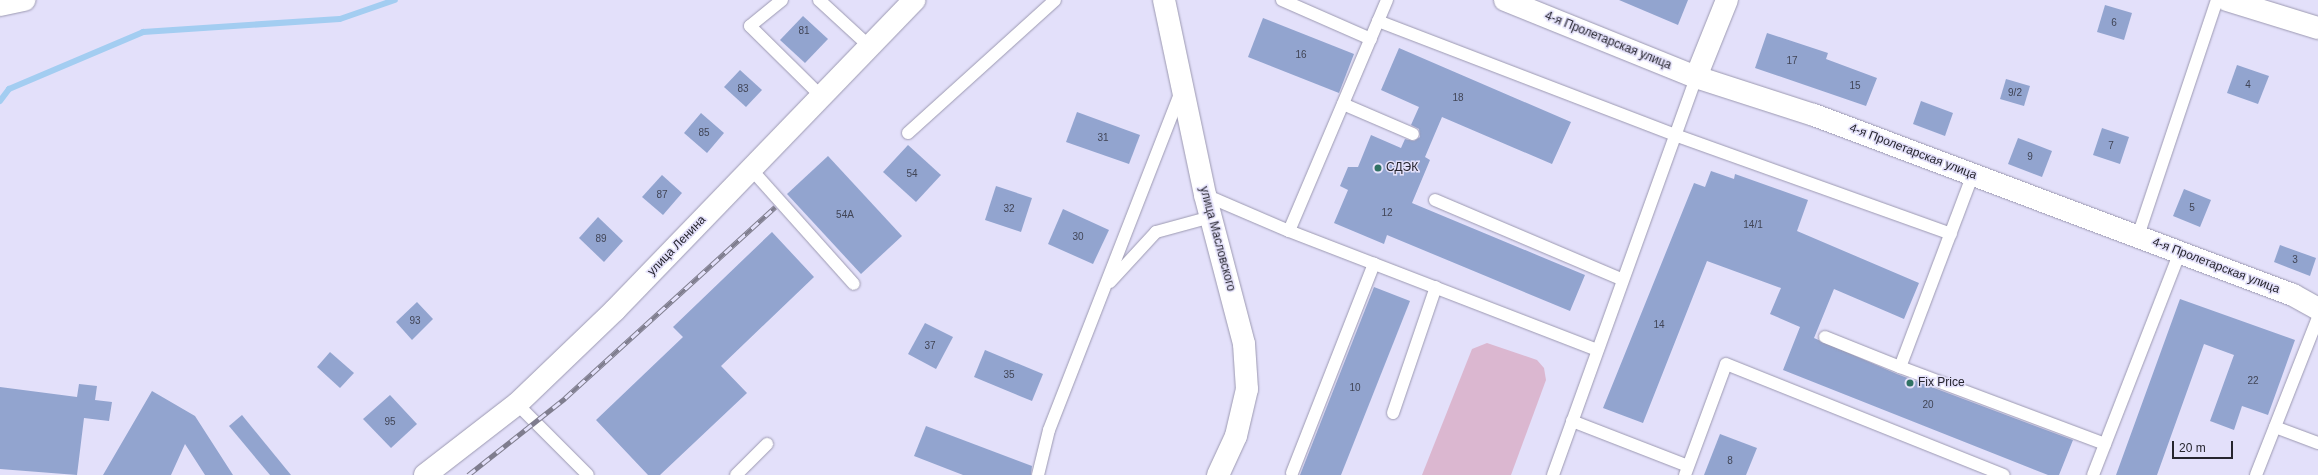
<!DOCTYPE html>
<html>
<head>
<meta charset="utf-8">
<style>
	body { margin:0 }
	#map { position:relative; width:2318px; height:475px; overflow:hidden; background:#e3e0fa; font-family:Helvetica,sans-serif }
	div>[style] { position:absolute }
	.green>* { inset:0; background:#dbb7d0 }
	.stream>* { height:6px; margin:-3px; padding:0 3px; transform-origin:3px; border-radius:3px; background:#a3cdf1 }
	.building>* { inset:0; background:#92a4cf }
	.roads { filter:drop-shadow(0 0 1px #9c99b1) drop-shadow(0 0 1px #9c99b1) }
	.service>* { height:12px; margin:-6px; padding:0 6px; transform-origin:6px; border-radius:6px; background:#fff }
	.minor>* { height:22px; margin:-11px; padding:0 11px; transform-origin:11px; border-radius:11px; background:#fff }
	.rail>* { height:4.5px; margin-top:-2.25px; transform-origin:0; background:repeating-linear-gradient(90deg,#e3e0fa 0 9px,#7f7d8e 0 18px); box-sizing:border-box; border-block:1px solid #7f7d8e }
	.dots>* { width:11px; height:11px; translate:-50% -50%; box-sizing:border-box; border:2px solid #e3e0fa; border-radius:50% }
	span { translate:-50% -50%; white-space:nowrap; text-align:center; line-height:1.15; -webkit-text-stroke:3px #e3e0fa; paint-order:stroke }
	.number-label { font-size:10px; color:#414556 }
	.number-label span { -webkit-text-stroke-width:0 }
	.street-label { font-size:12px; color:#26252e }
	.poi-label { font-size:12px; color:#26252e }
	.left { translate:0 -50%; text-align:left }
	.scale { position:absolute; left:2172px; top:441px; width:61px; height:18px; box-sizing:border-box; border:2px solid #26252e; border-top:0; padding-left:5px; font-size:12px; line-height:14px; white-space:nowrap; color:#26252e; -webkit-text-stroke:3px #e3e0fa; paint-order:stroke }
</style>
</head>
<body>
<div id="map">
	<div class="green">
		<i style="clip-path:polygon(1487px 343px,1537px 360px,1544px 368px,1546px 380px,1511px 475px,1422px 475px,1472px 349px)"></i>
	</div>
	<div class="stream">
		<i style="left:0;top:101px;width:15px;rotate:-53deg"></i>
		<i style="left:9px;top:89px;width:146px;rotate:-23deg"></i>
		<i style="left:143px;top:32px;width:197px;rotate:-3.8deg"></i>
		<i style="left:340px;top:19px;width:58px;rotate:-19.1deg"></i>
	</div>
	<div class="building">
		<i style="clip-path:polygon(1619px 0,1688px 0,1678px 25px)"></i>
		<i style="clip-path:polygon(2105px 5px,2132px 13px,2124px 40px,2097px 32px)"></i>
		<i style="clip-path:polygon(803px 16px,828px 39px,805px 63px,780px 40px)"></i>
		<i style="clip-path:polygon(1263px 18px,1354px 54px,1339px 93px,1248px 57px)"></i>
		<i style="clip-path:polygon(1767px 33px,1828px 53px,1826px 59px,1877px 78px,1866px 106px,1755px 68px)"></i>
		<i style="clip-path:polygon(1399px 48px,1571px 122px,1552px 164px,1442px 117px,1425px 157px,1430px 160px,1412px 203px,1585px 275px,1570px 311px,1387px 235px,1384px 244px,1334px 223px,1348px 190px,1340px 186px,1348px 167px,1358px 167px,1371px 135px,1401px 148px,1405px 139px,1414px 141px,1420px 137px,1419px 129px,1411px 125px,1419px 107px,1381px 90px)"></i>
		<i style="clip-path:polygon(2237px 65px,2269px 76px,2258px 104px,2227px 93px)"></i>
		<i style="clip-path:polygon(740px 70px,762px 90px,746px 107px,724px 87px)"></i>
		<i style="clip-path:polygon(2006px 79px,2030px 86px,2024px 106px,2000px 99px)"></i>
		<i style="clip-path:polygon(1921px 101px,1953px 113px,1945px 136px,1913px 124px)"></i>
		<i style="clip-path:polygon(1077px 112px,1140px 135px,1129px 164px,1066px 142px)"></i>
		<i style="clip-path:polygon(701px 113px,724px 133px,707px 153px,684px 133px)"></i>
		<i style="clip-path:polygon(2102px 128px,2129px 137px,2120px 164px,2093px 155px)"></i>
		<i style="clip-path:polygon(2018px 138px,2052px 151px,2042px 177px,2008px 164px)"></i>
		<i style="clip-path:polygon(908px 145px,941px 175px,916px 202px,883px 172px)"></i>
		<i style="clip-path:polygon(828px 156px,902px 236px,861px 274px,787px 194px)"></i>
		<i style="clip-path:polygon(1711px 171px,1734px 179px,1735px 174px,1808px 200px,1797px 231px,1919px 283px,1904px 319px,1834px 289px,1814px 338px,1897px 374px,2073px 440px,2059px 475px,2048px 475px,1783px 370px,1800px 327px,1770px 314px,1781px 288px,1707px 261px,1643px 423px,1603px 408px,1694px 183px,1705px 187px)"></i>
		<i style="clip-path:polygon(662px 175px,682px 193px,663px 215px,642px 197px)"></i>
		<i style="clip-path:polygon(996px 186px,1032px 198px,1021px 232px,985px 220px)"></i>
		<i style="clip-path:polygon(2184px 189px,2211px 200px,2200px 227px,2173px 216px)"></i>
		<i style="clip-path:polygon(1063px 209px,1109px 230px,1093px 264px,1048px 244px)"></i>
		<i style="clip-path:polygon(598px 217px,623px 241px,604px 262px,579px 238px)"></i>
		<i style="clip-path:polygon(772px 232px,814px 277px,721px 366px,747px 393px,660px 475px,648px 475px,596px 420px,683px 337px,673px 327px)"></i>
		<i style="clip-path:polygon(2280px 245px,2316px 258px,2310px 276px,2274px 262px)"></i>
		<i style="clip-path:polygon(1374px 287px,1410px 301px,1341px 475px,1300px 475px)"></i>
		<i style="clip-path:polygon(2180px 299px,2295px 340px,2268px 415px,2242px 406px,2234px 430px,2210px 421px,2234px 355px,2204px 344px,2157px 475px,2116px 475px)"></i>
		<i style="clip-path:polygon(417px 302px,433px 319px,412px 340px,396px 322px)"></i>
		<i style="clip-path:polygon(925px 323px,953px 337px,936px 369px,908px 354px)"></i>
		<i style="clip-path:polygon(985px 350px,1043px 374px,1032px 401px,974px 377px)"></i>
		<i style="clip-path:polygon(330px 352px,354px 373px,340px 388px,317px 367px)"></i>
		<i style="clip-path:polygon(79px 384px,97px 386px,95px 400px,112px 402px,109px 421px,84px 418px,77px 475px,0 469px,0 387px,77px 397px)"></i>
		<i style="clip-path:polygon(152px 391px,195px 416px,233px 475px,205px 475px,185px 444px,171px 475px,103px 475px)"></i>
		<i style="clip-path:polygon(390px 395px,417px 424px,391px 448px,363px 419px)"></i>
		<i style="clip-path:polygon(242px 415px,291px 475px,270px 475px,229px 426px)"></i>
		<i style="clip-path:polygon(926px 426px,1032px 466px,1031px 475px,963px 475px,914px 456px)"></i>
		<i style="clip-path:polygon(1720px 434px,1757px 448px,1746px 475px,1704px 475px)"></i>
	</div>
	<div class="roads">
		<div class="service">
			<i style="left:782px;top:0;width:41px;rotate:140.9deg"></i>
			<i style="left:750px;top:26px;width:100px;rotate:44.6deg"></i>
			<i style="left:819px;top:0;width:68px;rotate:42.6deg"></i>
			<i style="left:1282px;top:0;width:97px;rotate:23.7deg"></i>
			<i style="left:1387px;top:0;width:251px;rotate:113deg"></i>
			<i style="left:1289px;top:231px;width:330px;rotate:21.1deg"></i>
			<i style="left:1378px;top:21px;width:318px;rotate:21deg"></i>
			<i style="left:1675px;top:135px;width:293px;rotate:19.7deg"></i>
			<i style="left:1343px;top:104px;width:76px;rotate:23.2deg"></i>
			<i style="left:908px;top:133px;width:198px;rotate:-42.1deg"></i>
			<i style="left:751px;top:169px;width:154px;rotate:48.2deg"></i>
			<i style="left:1973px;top:174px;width:206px;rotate:110.7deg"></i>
			<i style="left:1900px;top:367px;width:219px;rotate:20.6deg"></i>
			<i style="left:1205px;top:195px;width:91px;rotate:23.2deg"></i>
			<i style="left:1435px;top:200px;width:202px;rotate:23deg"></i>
			<i style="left:2138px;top:236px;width:249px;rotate:-71.5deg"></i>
			<i style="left:1110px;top:282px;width:68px;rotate:-47.4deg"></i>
			<i style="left:1156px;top:232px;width:57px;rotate:-15.3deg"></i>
			<i style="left:1825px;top:337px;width:81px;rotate:21.8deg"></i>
			<i style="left:517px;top:404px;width:100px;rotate:45deg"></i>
			<i style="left:1393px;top:413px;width:133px;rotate:-71.2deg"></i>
			<i style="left:1572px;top:421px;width:124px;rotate:21.2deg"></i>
			<i style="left:2275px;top:427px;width:46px;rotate:20.4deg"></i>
			<i style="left:1292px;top:473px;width:225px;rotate:-68.6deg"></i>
			<i style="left:736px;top:475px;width:44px;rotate:-45deg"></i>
			<i style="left:1038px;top:475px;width:46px;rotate:-76.3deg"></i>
			<i style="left:1049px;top:430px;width:363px;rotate:-68.7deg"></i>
			<i style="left:1553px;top:475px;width:423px;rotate:-70.2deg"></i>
			<i style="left:1685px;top:475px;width:118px;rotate:-69.7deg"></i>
			<i style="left:1726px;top:364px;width:299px;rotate:21.8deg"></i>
			<i style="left:2093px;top:475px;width:239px;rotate:-68.7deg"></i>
			<i style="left:2256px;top:475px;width:169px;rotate:-68.5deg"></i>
		</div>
		<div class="minor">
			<i style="left:1164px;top:0;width:199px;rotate:78.1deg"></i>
			<i style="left:1205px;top:195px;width:154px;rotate:75.3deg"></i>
			<i style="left:1244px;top:344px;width:45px;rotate:86.2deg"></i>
			<i style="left:1247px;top:389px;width:48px;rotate:103.2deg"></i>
			<i style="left:1236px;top:436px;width:43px;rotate:114.8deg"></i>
			<i style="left:1505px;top:0;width:206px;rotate:22deg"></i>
			<i style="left:1696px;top:77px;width:124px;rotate:17.9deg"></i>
			<i style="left:1814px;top:115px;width:512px;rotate:20.6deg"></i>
			<i style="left:2293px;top:295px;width:29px;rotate:29deg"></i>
			<i style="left:2227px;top:0;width:95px;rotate:17.1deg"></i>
			<i style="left:0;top:5px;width:25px;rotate:-12deg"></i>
			<i style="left:1696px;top:77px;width:83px;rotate:-68.1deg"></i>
			<i style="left:425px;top:475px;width:116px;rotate:-37.7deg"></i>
			<i style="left:517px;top:404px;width:136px;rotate:-43.8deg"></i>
			<i style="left:615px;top:310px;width:431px;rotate:-46deg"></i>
		</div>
	</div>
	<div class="rail">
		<i style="left:468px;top:475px;width:124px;rotate:-38.4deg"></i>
		<i style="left:565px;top:398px;width:284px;rotate:-42.3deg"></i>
	</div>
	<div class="dots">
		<i style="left:1378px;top:168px;background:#307263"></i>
		<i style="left:1910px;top:383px;background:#307263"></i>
	</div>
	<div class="number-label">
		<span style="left:2114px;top:23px">6</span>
		<span style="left:804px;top:31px">81</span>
		<span style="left:1301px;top:55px">16</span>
		<span style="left:1792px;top:61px">17</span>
		<span style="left:2248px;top:85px">4</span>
		<span style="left:1855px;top:86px">15</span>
		<span style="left:743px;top:89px">83</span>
		<span style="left:2015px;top:93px">9/2</span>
		<span style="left:1458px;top:98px">18</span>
		<span style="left:704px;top:133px">85</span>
		<span style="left:1103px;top:138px">31</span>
		<span style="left:2111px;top:146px">7</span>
		<span style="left:2030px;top:157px">9</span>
		<span style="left:912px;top:174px">54</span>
		<span style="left:662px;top:195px">87</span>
		<span style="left:2192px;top:208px">5</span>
		<span style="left:1009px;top:209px">32</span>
		<span style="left:1387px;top:213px">12</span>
		<span style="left:845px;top:215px">54А</span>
		<span style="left:1753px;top:225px">14/1</span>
		<span style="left:1078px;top:237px">30</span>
		<span style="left:601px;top:239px">89</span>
		<span style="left:2295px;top:260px">3</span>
		<span style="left:415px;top:321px">93</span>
		<span style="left:1659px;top:325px">14</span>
		<span style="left:930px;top:346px">37</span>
		<span style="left:1009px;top:375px">35</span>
		<span style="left:2253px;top:381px">22</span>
		<span style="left:1355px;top:388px">10</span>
		<span style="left:1928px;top:405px">20</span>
		<span style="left:390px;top:422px">95</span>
		<span style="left:1730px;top:461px">8</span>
	</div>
	<div class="street-label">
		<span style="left:1608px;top:41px;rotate:22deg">4-я Пролетарская улица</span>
		<span style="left:1913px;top:152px;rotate:21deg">4-я Пролетарская улица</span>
		<span style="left:1217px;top:239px;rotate:75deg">улица Масловского</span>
		<span style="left:677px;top:246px;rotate:-46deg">улица Ленина</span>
		<span style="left:2216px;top:266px;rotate:21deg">4-я Пролетарская улица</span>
	</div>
	<div class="poi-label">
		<span class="left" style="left:1386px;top:168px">СДЭК</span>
		<span class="left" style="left:1918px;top:383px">Fix Price</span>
	</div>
	<div class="scale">20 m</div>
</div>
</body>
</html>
